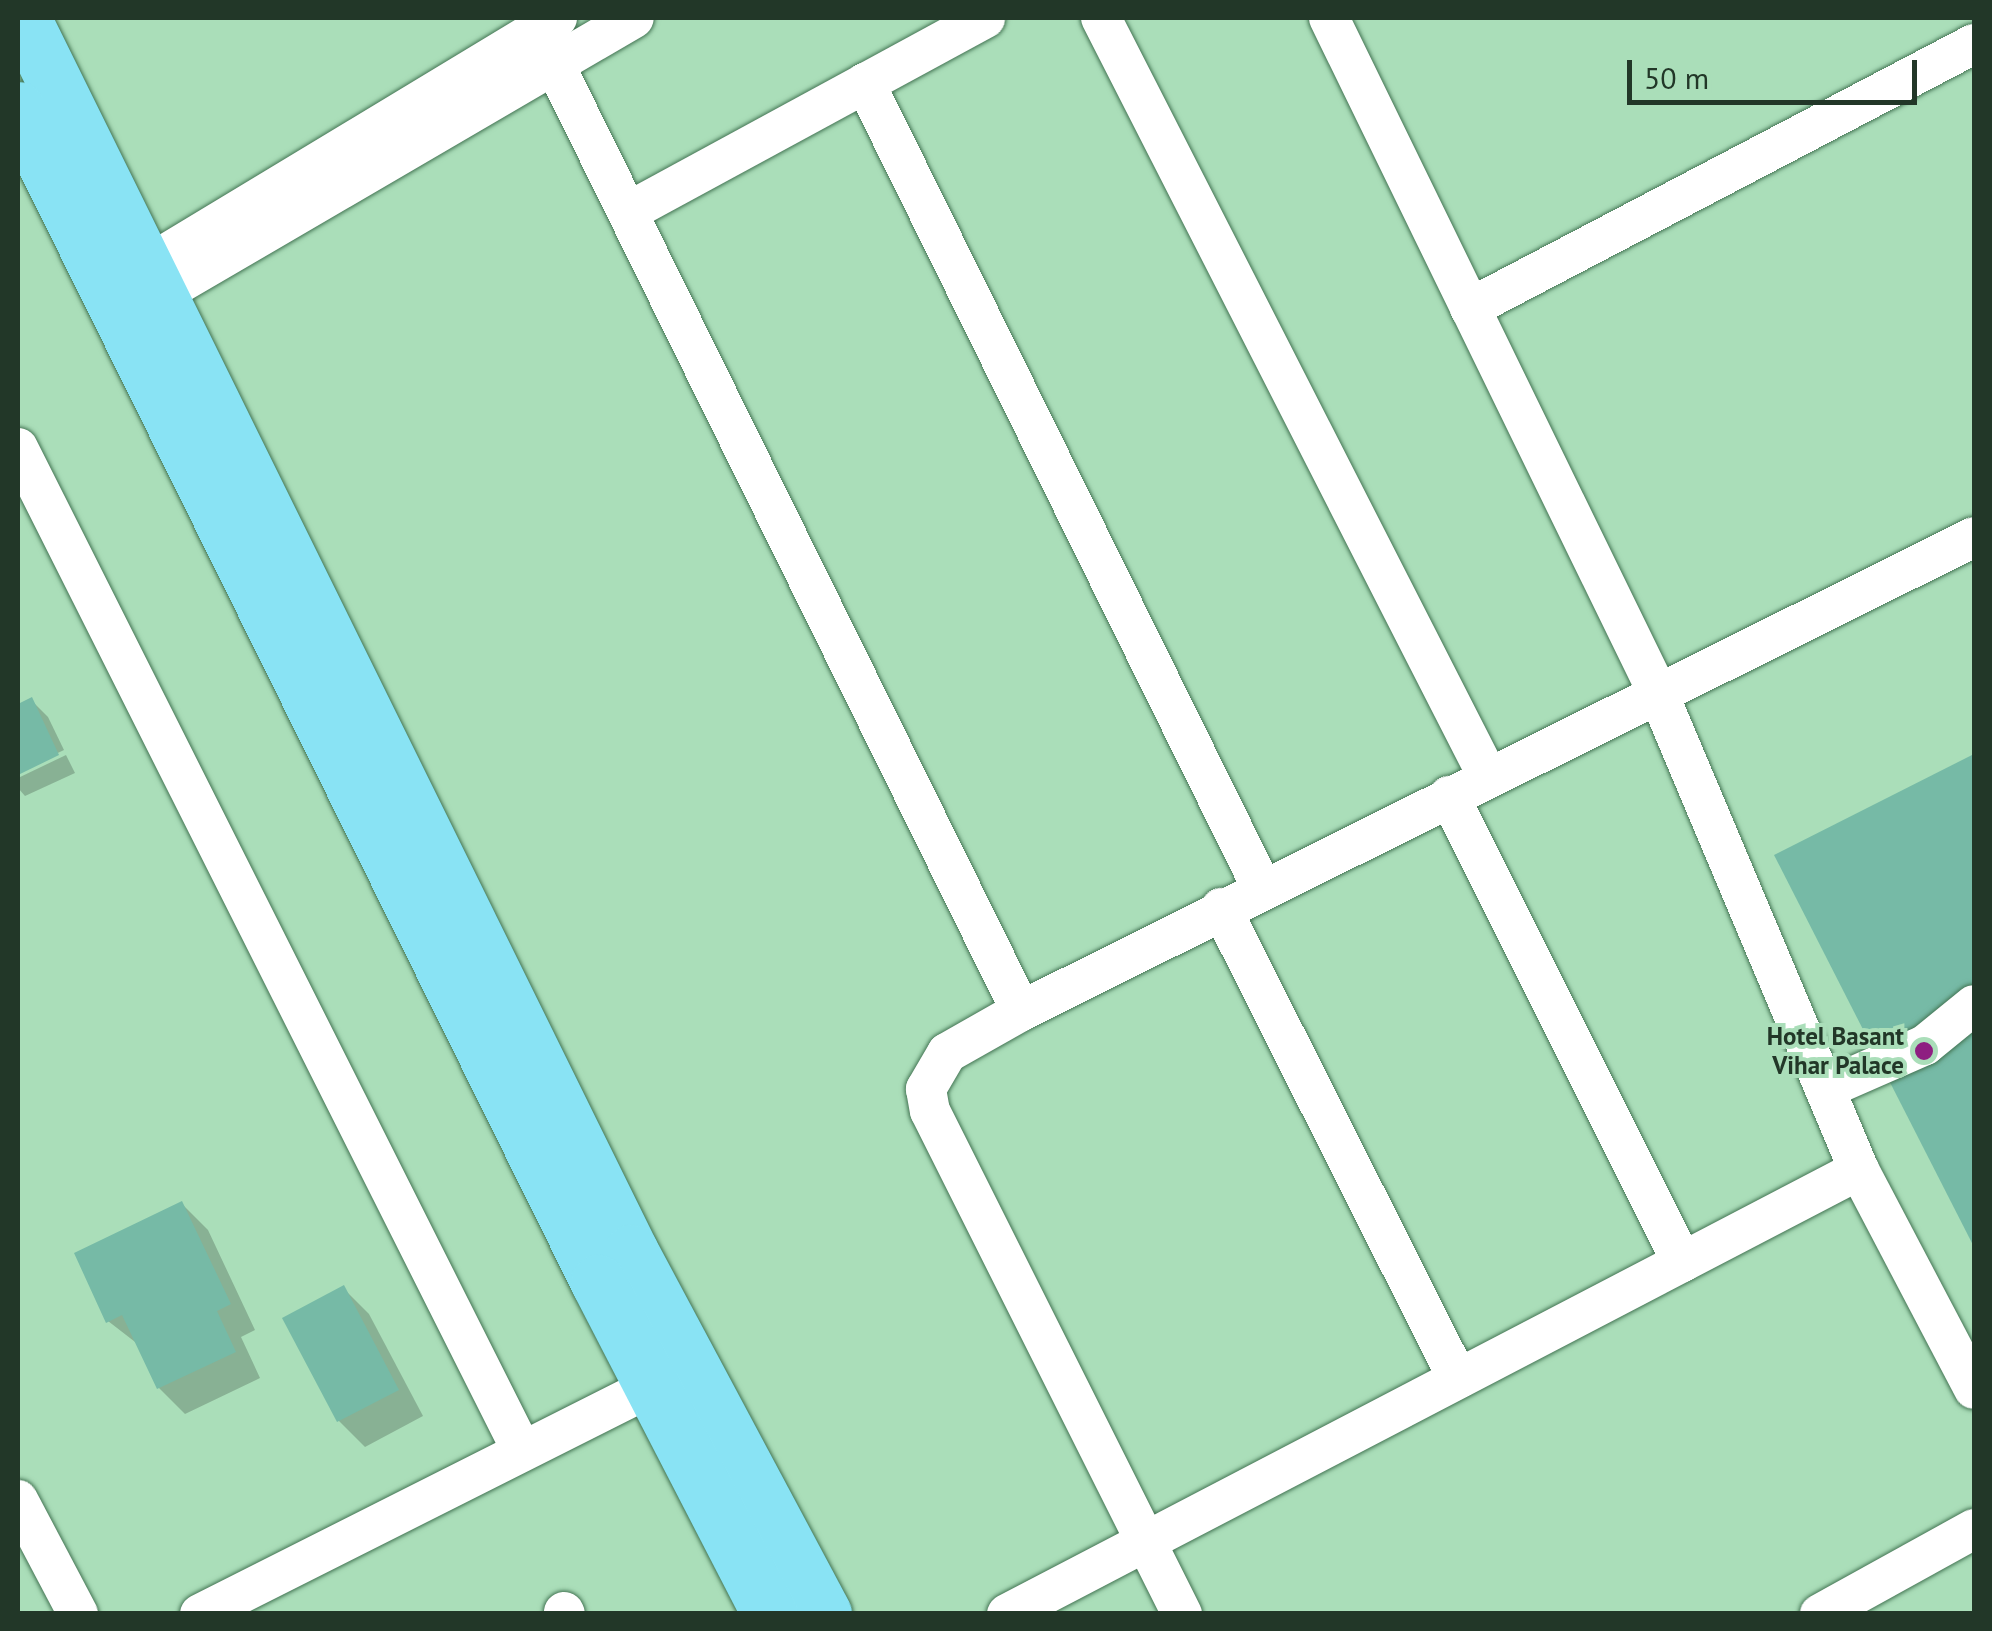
<!DOCTYPE html>
<html>
<head>
<meta charset="utf-8">
<style>
	body { margin:0 }
	#map { position:relative; width:1992px; height:1631px; overflow:hidden; background:#aadeb9; font-family:"PT Sans",sans-serif }
	div>[style] { position:absolute }
	.shadow>* { inset:0; background:#0003 }
	.building>* { inset:0; background:#76baa6 }
	.roads { filter:drop-shadow(0 0 2px #437453) drop-shadow(0 0 2px #437453) }
	.street>* { height:40px; margin:-20px; padding:0 20px; transform-origin:20px; border-radius:20px; background:#fff }
	.primary>* { height:55px; margin:-27.5px; padding:0 27.5px; transform-origin:27.5px; border-radius:27.5px; background:#89e3f4 }
	.dots>* { width:28px; height:28px; translate:-50% -50%; box-sizing:border-box; border:5px solid #aadeb9; border-radius:50% }
	span { translate:-50% -50%; white-space:nowrap; text-align:center; line-height:1.15; -webkit-text-stroke:8px #aadeb9; paint-order:stroke }
	.poi-label { font-size:25px; color:#223728; font-weight:700 }
	.right { translate:-100% -50%; text-align:right }
	.frame { position:absolute; inset:0; border:20px solid #223728; pointer-events:none }
	.scale { position:absolute; left:1627px; top:60px; width:290px; height:45px; box-sizing:border-box; border:5px solid #223728; border-top:0; padding-left:12px; font-size:30px; line-height:35px; white-space:nowrap; color:#223728; -webkit-text-stroke:8px #aadeb9; paint-order:stroke }
</style>
</head>
<body>
<div id="map">
	<div class="shadow">
		<i style="clip-path:polygon(31px 700px,48px 717px,64px 750px,18px 772px,18px 707px)"></i>
		<i style="clip-path:polygon(66px 755px,75px 773px,25px 796px,18px 788px,18px 778px)"></i>
		<i style="clip-path:polygon(1974px 757px,1974px 1242px,1777px 857px)"></i>
		<i style="clip-path:polygon(182px 1204px,208px 1230px,255px 1330px,241px 1337px,260px 1378px,185px 1414px,159px 1388px,139px 1345px,108px 1321px)"></i>
		<i style="clip-path:polygon(343px 1288px,369px 1314px,423px 1416px,365px 1447px,339px 1421px,285px 1319px)"></i>
	</div>
	<div class="building">
		<i style="clip-path:polygon(32px 697px,59px 755px,18px 775px,18px 704px)"></i>
		<i style="clip-path:polygon(1974px 754px,1974px 1247px,1774px 855px)"></i>
		<i style="clip-path:polygon(182px 1201px,231px 1304px,217px 1311px,236px 1352px,157px 1389px,122px 1315px,106px 1323px,74px 1253px)"></i>
		<i style="clip-path:polygon(344px 1285px,399px 1390px,337px 1422px,282px 1318px)"></i>
	</div>
	<div class="roads">
		<div class="street">
			<i style="left:1101px;top:18px;width:852px;rotate:62.98deg"></i>
			<i style="left:1329px;top:18px;width:751px;rotate:64.02deg"></i>
			<i style="left:1658px;top:693px;width:518px;rotate:67.15deg"></i>
			<i style="left:1859px;top:1170px;width:247px;rotate:62.3deg"></i>
			<i style="left:537px;top:29px;width:1095px;rotate:63.76deg"></i>
			<i style="left:1021px;top:1011px;width:1064px;rotate:-26.44deg"></i>
			<i style="left:865px;top:83px;width:898px;rotate:63.75deg"></i>
			<i style="left:630px;top:211px;width:404px;rotate:-28.5deg"></i>
			<i style="left:123px;top:280px;width:507px;rotate:-31.12deg"></i>
			<i style="left:137px;top:308px;width:575px;rotate:-30.26deg"></i>
			<i style="left:1470px;top:308px;width:569px;rotate:-27.65deg"></i>
			<i style="left:18px;top:448px;width:1118px;rotate:63.32deg"></i>
			<i style="left:1449px;top:796px;width:521px;rotate:63.43deg"></i>
			<i style="left:1221px;top:908px;width:527px;rotate:63.29deg"></i>
			<i style="left:1021px;top:1011px;width:85px;rotate:150.4deg"></i>
			<i style="left:947px;top:1053px;width:42px;rotate:120.3deg"></i>
			<i style="left:926px;top:1089px;width:22px;rotate:80deg"></i>
			<i style="left:930px;top:1111px;width:563px;rotate:63.39deg"></i>
			<i style="left:1825px;top:1089px;width:109px;rotate:-23.7deg"></i>
			<i style="left:1925px;top:1045px;width:63px;rotate:-39.2deg"></i>
			<i style="left:18px;top:1500px;width:129px;rotate:62.2deg"></i>
			<i style="left:564px;top:1612px;width:2px;rotate:63deg"></i>
			<i style="left:200px;top:1614px;width:505px;rotate:-26.72deg"></i>
			<i style="left:1007px;top:1614px;width:961px;rotate:-27.53deg"></i>
			<i style="left:1820px;top:1614px;width:176px;rotate:-28.9deg"></i>
		</div>
		<div class="primary">
			<i style="left:23px;top:18px;width:1376px;rotate:63.77deg"></i>
			<i style="left:631px;top:1252px;width:410px;rotate:61.9deg"></i>
			<i style="left:18px;top:109px;width:1309px;rotate:63.69deg"></i>
			<i style="left:598px;top:1282px;width:373px;rotate:62.7deg"></i>
		</div>
	</div>
	<div class="dots">
		<i style="left:1924px;top:1051px;background:#8e1f81"></i>
	</div>
	<div class="poi-label">
		<span class="right" style="left:1904px;top:1051px">Hotel Basant<br>Vihar Palace</span>
	</div>
	<div class="frame"></div>
	<div class="scale">50 m</div>
</div>
</body>
</html>
